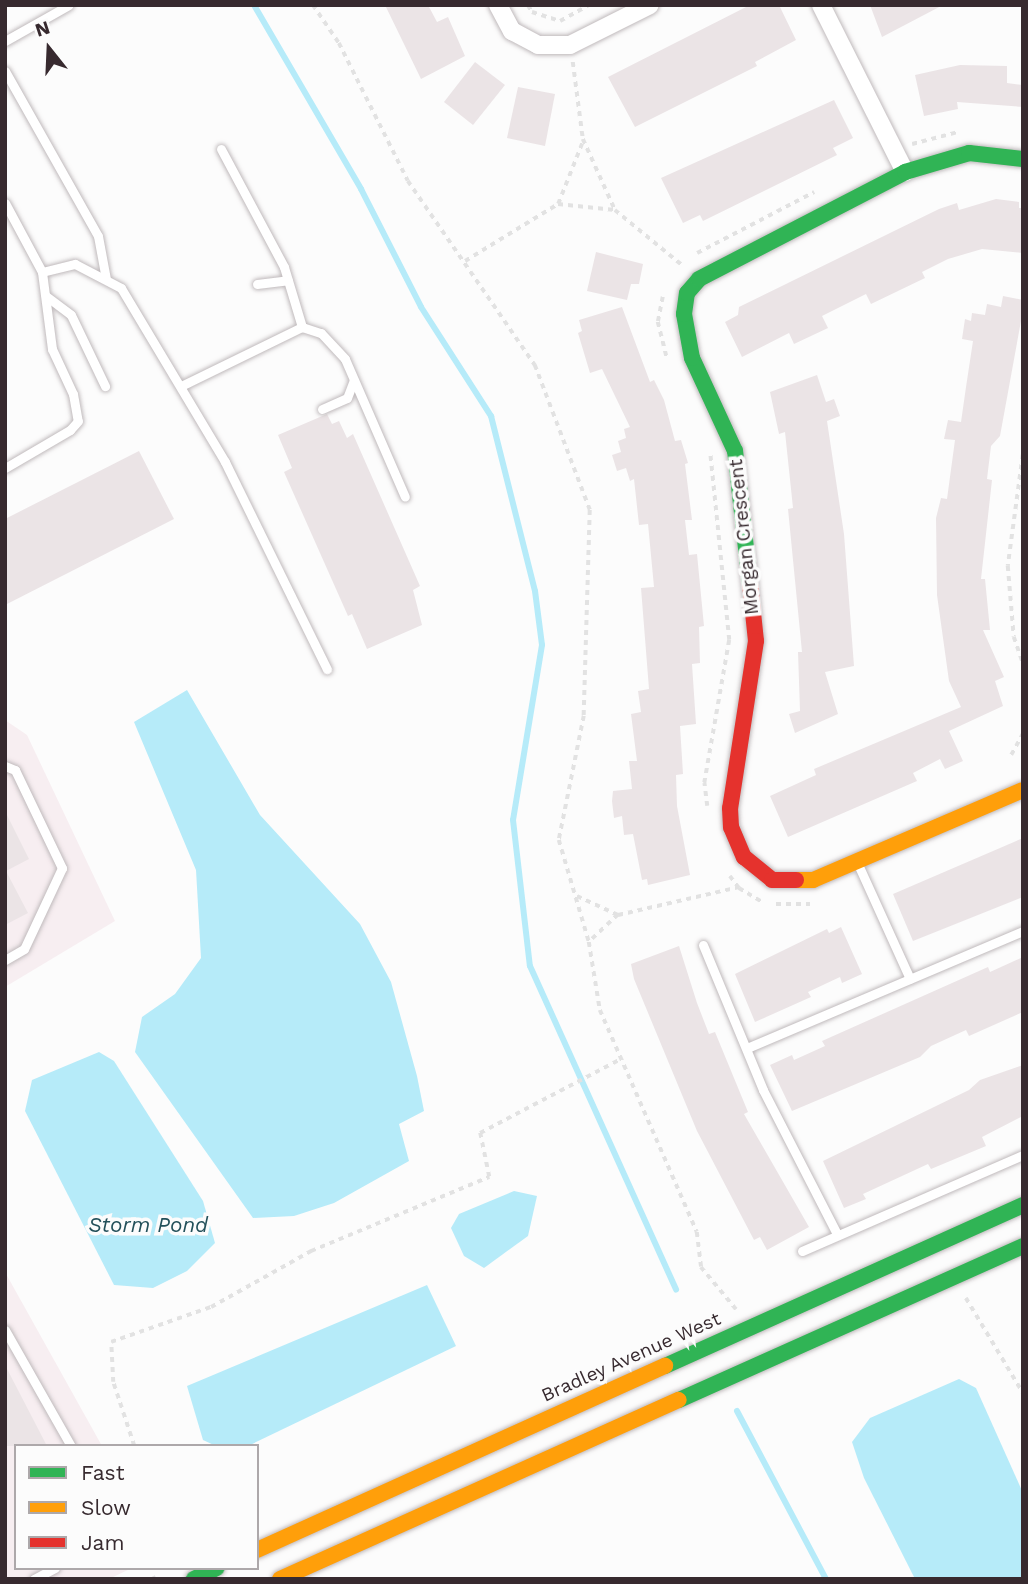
<!DOCTYPE html>
<html>
<head>
<meta charset="utf-8">
<style>
	body { margin:0 }
	#map { position:relative; width:1028px; height:1584px; overflow:hidden; background:#fcfcfc; font-family:"Work Sans",sans-serif }
	div>[style] { position:absolute }
	.built>* { inset:0; background:#f7eef1 }
	.water>* { inset:0; background:#b6ebf9 }
	.stream>* { height:6px; margin:-3px; padding:0 3px; transform-origin:3px; border-radius:3px; background:#b6ebf9 }
	.building>* { inset:0; background:#ebe4e6 }
	.path>* { height:3.5px; margin-top:-1.75px; transform-origin:0; background:repeating-linear-gradient(90deg,#e2e2e2 0 5px,transparent 0 10px) }
	.roads { filter:drop-shadow(0 0 2px #c0babc) drop-shadow(0 0 2px #c0babc) }
	.lane>* { height:9px; margin:-4.5px; padding:0 4.5px; transform-origin:4.5px; border-radius:4.5px; background:#fff }
	.street>* { height:18px; margin:-9px; padding:0 9px; transform-origin:9px; border-radius:9px; background:#fff }
	.fast>* { height:16px; margin:-8px; padding:0 8px; transform-origin:8px; border-radius:8px; background:#30b455 }
	.slow>* { height:16px; margin:-8px; padding:0 8px; transform-origin:8px; border-radius:8px; background:#ff9f0a }
	.jam>* { height:16px; margin:-8px; padding:0 8px; transform-origin:8px; border-radius:8px; background:#e5322d }
	span { translate:-50% -50%; white-space:nowrap; text-align:center; line-height:1.15; -webkit-text-stroke:7px #fcfcfc; paint-order:stroke }
	.street-label { font-size:19px; color:#372a2f }
	.water-label { font-size:21px; color:#23505a; font-style:italic }
	.frame { position:absolute; inset:0; border:7px solid #372a2f; pointer-events:none }
	.legend { position:absolute; left:14px; top:1444px; width:245px; height:126px; box-sizing:border-box; background:#fcfcfc; border:2px solid #ada8aa; margin:0; padding:9px 12px; list-style:none; font-size:21px; color:#372a2f }
	.legend li { display:flex; align-items:center; gap:14px; height:35px }
	.legend b { width:35px; border:2px solid #ada8aa }
	.north { position:absolute; left:14px; top:14px; width:70px; height:70px; -webkit-text-stroke:5px #fcfcfc; paint-order:stroke; rotate:342deg; font-size:19px; font-weight:700; line-height:28px; text-align:center; color:#372a2f }
	.north::after { content:''; display:block; margin:auto; width:24px; height:32px; background:#372a2f; clip-path:polygon(50% 0,100% 100%,50% 72%,0 100%) }
</style>
</head>
<body>
<div id="map">
	<div class="built">
		<i style="clip-path:polygon(5px 720px,27px 735px,115px 921px,5px 987px)"></i>
		<i style="clip-path:polygon(5px 1272px,102px 1446px,16px 1446px,16px 1568px,132px 1568px,109px 1579px,5px 1579px)"></i>
	</div>
	<div class="water">
		<i style="clip-path:polygon(187px 690px,260px 815px,360px 924px,391px 982px,417px 1076px,424px 1111px,399px 1124px,409px 1161px,334px 1203px,294px 1216px,253px 1218px,135px 1052px,142px 1017px,175px 994px,201px 958px,196px 870px,134px 722px)"></i>
		<i style="clip-path:polygon(99px 1052px,114px 1061px,203px 1201px,215px 1243px,187px 1271px,153px 1288px,114px 1285px,25px 1111px,32px 1080px)"></i>
		<i style="clip-path:polygon(514px 1191px,537px 1196px,528px 1236px,484px 1268px,464px 1256px,451px 1228px,459px 1214px)"></i>
		<i style="clip-path:polygon(427px 1285px,456px 1346px,248px 1446px,216px 1446px,203px 1440px,187px 1386px)"></i>
		<i style="clip-path:polygon(959px 1379px,976px 1388px,1023px 1493px,1023px 1579px,915px 1579px,864px 1478px,852px 1442px,870px 1418px)"></i>
	</div>
	<div class="stream">
		<i style="left:254px;top:5px;width:213px;rotate:59.8deg"></i>
		<i style="left:361px;top:189px;width:132px;rotate:63deg"></i>
		<i style="left:421px;top:307px;width:130px;rotate:57.3deg"></i>
		<i style="left:491px;top:416px;width:180px;rotate:75.9deg"></i>
		<i style="left:535px;top:591px;width:54px;rotate:82.6deg"></i>
		<i style="left:542px;top:645px;width:177px;rotate:99.4deg"></i>
		<i style="left:513px;top:820px;width:147px;rotate:83.4deg"></i>
		<i style="left:530px;top:966px;width:355px;rotate:65.7deg"></i>
		<i style="left:737px;top:1411px;width:190px;rotate:62.1deg"></i>
	</div>
	<div class="building">
		<i style="clip-path:polygon(385px 5px,428px 5px,437px 22px,448px 17px,465px 56px,421px 79px)"></i>
		<i style="clip-path:polygon(750px 5px,779px 5px,796px 40px,755px 62px,757px 66px,635px 127px,608px 77px)"></i>
		<i style="clip-path:polygon(870px 5px,943px 5px,882px 37px)"></i>
		<i style="clip-path:polygon(475px 62px,505px 85px,473px 125px,444px 102px)"></i>
		<i style="clip-path:polygon(960px 65px,1007px 66px,1007px 83px,1023px 85px,1023px 107px,957px 102px,958px 109px,924px 116px,915px 75px)"></i>
		<i style="clip-path:polygon(518px 87px,555px 94px,545px 146px,507px 138px)"></i>
		<i style="clip-path:polygon(834px 100px,853px 138px,833px 148px,837px 155px,703px 221px,700px 215px,683px 223px,661px 178px)"></i>
		<i style="clip-path:polygon(996px 199px,1019px 202px,1019px 208px,1023px 208px,1023px 253px,982px 249px,948px 259px,922px 272px,925px 278px,871px 304px,866px 294px,822px 316px,828px 328px,794px 344px,789px 333px,742px 357px,725px 322px,738px 315px,739px 307px,939px 209px,957px 203px,959px 210px)"></i>
		<i style="clip-path:polygon(596px 252px,643px 264px,639px 284px,631px 284px,627px 300px,587px 291px)"></i>
		<i style="clip-path:polygon(1003px 296px,1023px 300px,1023px 310px,1000px 436px,991px 446px,987px 479px,992px 480px,981px 579px,985px 579px,990px 630px,983px 630px,1004px 677px,995px 681px,1003px 706px,949px 731px,963px 761px,945px 769px,940px 759px,913px 773px,917px 781px,788px 837px,770px 796px,816px 775px,814px 769px,961px 707px,949px 681px,937px 595px,936px 518px,941px 498px,947px 499px,955px 440px,944px 439px,948px 420px,961px 422px,966px 387px,973px 341px,962px 339px,965px 319px,971px 321px,972px 313px,985px 315px,987px 304px,1001px 307px)"></i>
		<i style="clip-path:polygon(622px 307px,650px 382px,654px 380px,664px 400px,675px 441px,681px 440px,688px 463px,685px 464px,692px 520px,685px 520px,689px 555px,697px 554px,704px 626px,699px 627px,700px 663px,692px 664px,696px 724px,680px 726px,683px 774px,676px 775px,677px 806px,690px 875px,648px 885px,647px 879px,642px 880px,633px 834px,624px 835px,622px 816px,614px 818px,612px 801px,613px 791px,632px 789px,629px 761px,637px 761px,631px 714px,641px 712px,638px 691px,649px 689px,641px 588px,654px 587px,648px 524px,639px 525px,634px 479px,630px 481px,626px 468px,617px 471px,612px 455px,621px 452px,618px 441px,626px 438px,624px 429px,630px 427px,602px 369px,590px 373px,578px 333px,582px 331px,579px 320px)"></i>
		<i style="clip-path:polygon(817px 375px,826px 402px,834px 399px,840px 416px,827px 421px,844px 534px,854px 666px,825px 672px,838px 714px,795px 733px,789px 714px,800px 711px,798px 652px,802px 652px,788px 509px,793px 508px,785px 432px,779px 434px,770px 392px)"></i>
		<i style="clip-path:polygon(327px 414px,332px 424px,339px 421px,347px 438px,353px 434px,420px 586px,413px 590px,422px 625px,367px 649px,352px 614px,348px 616px,284px 472px,292px 468px,278px 435px)"></i>
		<i style="clip-path:polygon(139px 451px,174px 519px,5px 605px,5px 519px)"></i>
		<i style="clip-path:polygon(5px 811px,29px 859px,6px 871px,28px 913px,5px 925px)"></i>
		<i style="clip-path:polygon(1023px 838px,1023px 897px,913px 941px,893px 894px)"></i>
		<i style="clip-path:polygon(841px 927px,862px 974px,842px 983px,840px 977px,808px 992px,811px 997px,755px 1022px,735px 974px,827px 929px,829px 933px)"></i>
		<i style="clip-path:polygon(679px 946px,697px 1003px,709px 1034px,715px 1032px,748px 1112px,744px 1114px,809px 1227px,767px 1250px,760px 1237px,754px 1240px,697px 1131px,634px 979px,631px 964px)"></i>
		<i style="clip-path:polygon(1023px 957px,1023px 1012px,969px 1036px,966px 1030px,931px 1046px,920px 1057px,792px 1111px,770px 1065px,792px 1055px,794px 1060px,825px 1046px,822px 1041px,988px 967px,990px 972px)"></i>
		<i style="clip-path:polygon(1023px 1065px,1023px 1116px,982px 1137px,986px 1146px,931px 1169px,928px 1164px,863px 1194px,866px 1199px,844px 1208px,823px 1161px,969px 1090px,980px 1080px)"></i>
		<i style="clip-path:polygon(5px 1365px,47px 1446px,5px 1446px)"></i>
	</div>
	<div class="path">
		<i style="left:313px;top:5px;width:46px;rotate:55.6deg"></i>
		<i style="left:339px;top:43px;width:154px;rotate:63.4deg"></i>
		<i style="left:408px;top:181px;width:224px;rotate:55.4deg"></i>
		<i style="left:535px;top:365px;width:155px;rotate:69.2deg"></i>
		<i style="left:590px;top:510px;width:206px;rotate:91.7deg"></i>
		<i style="left:584px;top:716px;width:126px;rotate:101.4deg"></i>
		<i style="left:559px;top:840px;width:106px;rotate:73.6deg"></i>
		<i style="left:528px;top:5px;width:8px;rotate:60deg"></i>
		<i style="left:532px;top:12px;width:29px;rotate:18deg"></i>
		<i style="left:560px;top:21px;width:33px;rotate:-29deg"></i>
		<i style="left:573px;top:62px;width:78px;rotate:82.6deg"></i>
		<i style="left:583px;top:139px;width:78px;rotate:65.7deg"></i>
		<i style="left:912px;top:144px;width:48px;rotate:-14.6deg"></i>
		<i style="left:558px;top:204px;width:68px;rotate:-68.4deg"></i>
		<i style="left:697px;top:253px;width:132px;rotate:-27.5deg"></i>
		<i style="left:465px;top:261px;width:109px;rotate:-31.5deg"></i>
		<i style="left:558px;top:204px;width:57px;rotate:6deg"></i>
		<i style="left:615px;top:210px;width:87px;rotate:39.4deg"></i>
		<i style="left:663px;top:297px;width:25px;rotate:101deg"></i>
		<i style="left:658px;top:322px;width:36px;rotate:76deg"></i>
		<i style="left:1023px;top:455px;width:112px;rotate:97.7deg"></i>
		<i style="left:1008px;top:566px;width:71px;rotate:85.2deg"></i>
		<i style="left:1014px;top:637px;width:28px;rotate:71deg"></i>
		<i style="left:1011px;top:755px;width:25px;rotate:-61deg"></i>
		<i style="left:707px;top:806px;width:23px;rotate:-97deg"></i>
		<i style="left:704px;top:783px;width:145px;rotate:-80.1deg"></i>
		<i style="left:729px;top:640px;width:188px;rotate:-95.8deg"></i>
		<i style="left:730px;top:876px;width:15px;rotate:53deg"></i>
		<i style="left:739px;top:888px;width:26px;rotate:31deg"></i>
		<i style="left:577px;top:896px;width:45px;rotate:24.9deg"></i>
		<i style="left:618px;top:915px;width:40px;rotate:137deg"></i>
		<i style="left:589px;top:942px;width:69px;rotate:80.8deg"></i>
		<i style="left:600px;top:1010px;width:242px;rotate:66.4deg"></i>
		<i style="left:697px;top:1232px;width:35px;rotate:83deg"></i>
		<i style="left:701px;top:1267px;width:55px;rotate:50.2deg"></i>
		<i style="left:776px;top:904px;width:34px"></i>
		<i style="left:618px;top:915px;width:124px;rotate:-13deg"></i>
		<i style="left:966px;top:1298px;width:111px;rotate:59deg"></i>
		<i style="left:134px;top:1446px;width:67px;rotate:-108.2deg"></i>
		<i style="left:113px;top:1382px;width:40px;rotate:-92.9deg"></i>
		<i style="left:111px;top:1342px;width:106px;rotate:-19.3deg"></i>
		<i style="left:211px;top:1307px;width:115px;rotate:-29.2deg"></i>
		<i style="left:311px;top:1251px;width:193px;rotate:-22.6deg"></i>
		<i style="left:489px;top:1177px;width:45px;rotate:-101.6deg"></i>
		<i style="left:480px;top:1133px;width:159px;rotate:-27.7deg"></i>
		<i style="left:152px;top:1579px;width:4px;rotate:-27deg"></i>
	</div>
	<div class="roads">
		<div class="lane">
			<i style="left:5px;top:41px;width:73px;rotate:-29.4deg"></i>
			<i style="left:5px;top:71px;width:189px;rotate:60.6deg"></i>
			<i style="left:98px;top:236px;width:44px;rotate:79.5deg"></i>
			<i style="left:221px;top:149px;width:134px;rotate:61.9deg"></i>
			<i style="left:284px;top:267px;width:63px;rotate:73.3deg"></i>
			<i style="left:5px;top:203px;width:78px;rotate:61.8deg"></i>
			<i style="left:42px;top:272px;width:78px;rotate:82.6deg"></i>
			<i style="left:52px;top:349px;width:50px;rotate:65deg"></i>
			<i style="left:73px;top:394px;width:27px;rotate:80deg"></i>
			<i style="left:78px;top:421px;width:12px;rotate:132deg"></i>
			<i style="left:70px;top:430px;width:75px;rotate:149.7deg"></i>
			<i style="left:42px;top:272px;width:34px;rotate:-14deg"></i>
			<i style="left:75px;top:264px;width:52px;rotate:27.6deg"></i>
			<i style="left:121px;top:288px;width:203px;rotate:59.1deg"></i>
			<i style="left:225px;top:462px;width:231px;rotate:63.8deg"></i>
			<i style="left:257px;top:284px;width:31px;rotate:-7deg"></i>
			<i style="left:46px;top:296px;width:31px;rotate:37deg"></i>
			<i style="left:71px;top:315px;width:79px;rotate:64.4deg"></i>
			<i style="left:181px;top:386px;width:135px;rotate:-26deg"></i>
			<i style="left:302px;top:327px;width:20px;rotate:18deg"></i>
			<i style="left:321px;top:333px;width:35px;rotate:47deg"></i>
			<i style="left:345px;top:359px;width:150px;rotate:66.5deg"></i>
			<i style="left:322px;top:409px;width:27px;rotate:-24deg"></i>
			<i style="left:347px;top:398px;width:19px;rotate:-69deg"></i>
			<i style="left:5px;top:766px;width:11px;rotate:22deg"></i>
			<i style="left:15px;top:770px;width:109px;rotate:64.4deg"></i>
			<i style="left:62px;top:868px;width:89px;rotate:115.1deg"></i>
			<i style="left:24px;top:949px;width:22px;rotate:150deg"></i>
			<i style="left:857px;top:862px;width:128px;rotate:65.6deg"></i>
			<i style="left:703px;top:945px;width:157px;rotate:67.5deg"></i>
			<i style="left:763px;top:1090px;width:162px;rotate:62.8deg"></i>
			<i style="left:747px;top:1048px;width:300px;rotate:-23deg"></i>
			<i style="left:802px;top:1251px;width:241px;rotate:-23.5deg"></i>
			<i style="left:5px;top:1330px;width:133px;rotate:60.4deg"></i>
			<i style="left:34px;top:1579px;width:24px;rotate:-28deg"></i>
		</div>
		<div class="street">
			<i style="left:498px;top:5px;width:30px;rotate:62deg"></i>
			<i style="left:512px;top:31px;width:30px;rotate:28deg"></i>
			<i style="left:538px;top:45px;width:32px"></i>
			<i style="left:570px;top:45px;width:89px;rotate:-26.6deg"></i>
			<i style="left:821px;top:5px;width:187px;rotate:63.3deg"></i>
		</div>
		<div class="fast">
			<i style="left:750px;top:584px;width:134px;rotate:-96.4deg"></i>
			<i style="left:735px;top:451px;width:102px;rotate:-114.8deg"></i>
			<i style="left:692px;top:358px;width:45px;rotate:-100.3deg"></i>
			<i style="left:684px;top:314px;width:21px;rotate:-82deg"></i>
			<i style="left:687px;top:293px;width:18px;rotate:-49deg"></i>
			<i style="left:699px;top:279px;width:232px;rotate:-27.4deg"></i>
			<i style="left:905px;top:172px;width:67px;rotate:-16.5deg"></i>
			<i style="left:969px;top:153px;width:54px;rotate:6.3deg"></i>
			<i style="left:665px;top:1366px;width:393px;rotate:-24.2deg"></i>
			<i style="left:679px;top:1400px;width:377px;rotate:-24.1deg"></i>
			<i style="left:194px;top:1579px;width:25px;rotate:-26deg"></i>
		</div>
		<div class="slow">
			<i style="left:796px;top:880px;width:17px"></i>
			<i style="left:813px;top:880px;width:228px;rotate:-23.2deg"></i>
			<i style="left:257px;top:1550px;width:448px;rotate:-24.3deg"></i>
			<i style="left:280px;top:1579px;width:437px;rotate:-24.2deg"></i>
		</div>
		<div class="jam">
			<i style="left:750px;top:584px;width:57px;rotate:84deg"></i>
			<i style="left:756px;top:641px;width:169px;rotate:98.8deg"></i>
			<i style="left:730px;top:808px;width:19px;rotate:87deg"></i>
			<i style="left:731px;top:827px;width:33px;rotate:67deg"></i>
			<i style="left:744px;top:857px;width:36px;rotate:39deg"></i>
			<i style="left:772px;top:880px;width:24px"></i>
		</div>
	</div>
	<div class="street-label">
		<span style="left:744px;top:537px;rotate:-96deg">Morgan Crescent</span>
		<span style="left:631px;top:1357px;rotate:-24deg">Bradley Avenue West</span>
	</div>
	<div class="water-label">
		<span style="left:148px;top:1225px">Storm Pond</span>
	</div>
	<div class="frame"></div>
	<ul class="legend">
	<li><b style="height:9px;background:#30b455"></b>Fast</li>
	<li><b style="height:9px;background:#ff9f0a"></b>Slow</li>
	<li><b style="height:9px;background:#e5322d"></b>Jam</li>
	</ul>
	<div class="north">N</div>
</div>
</body>
</html>
